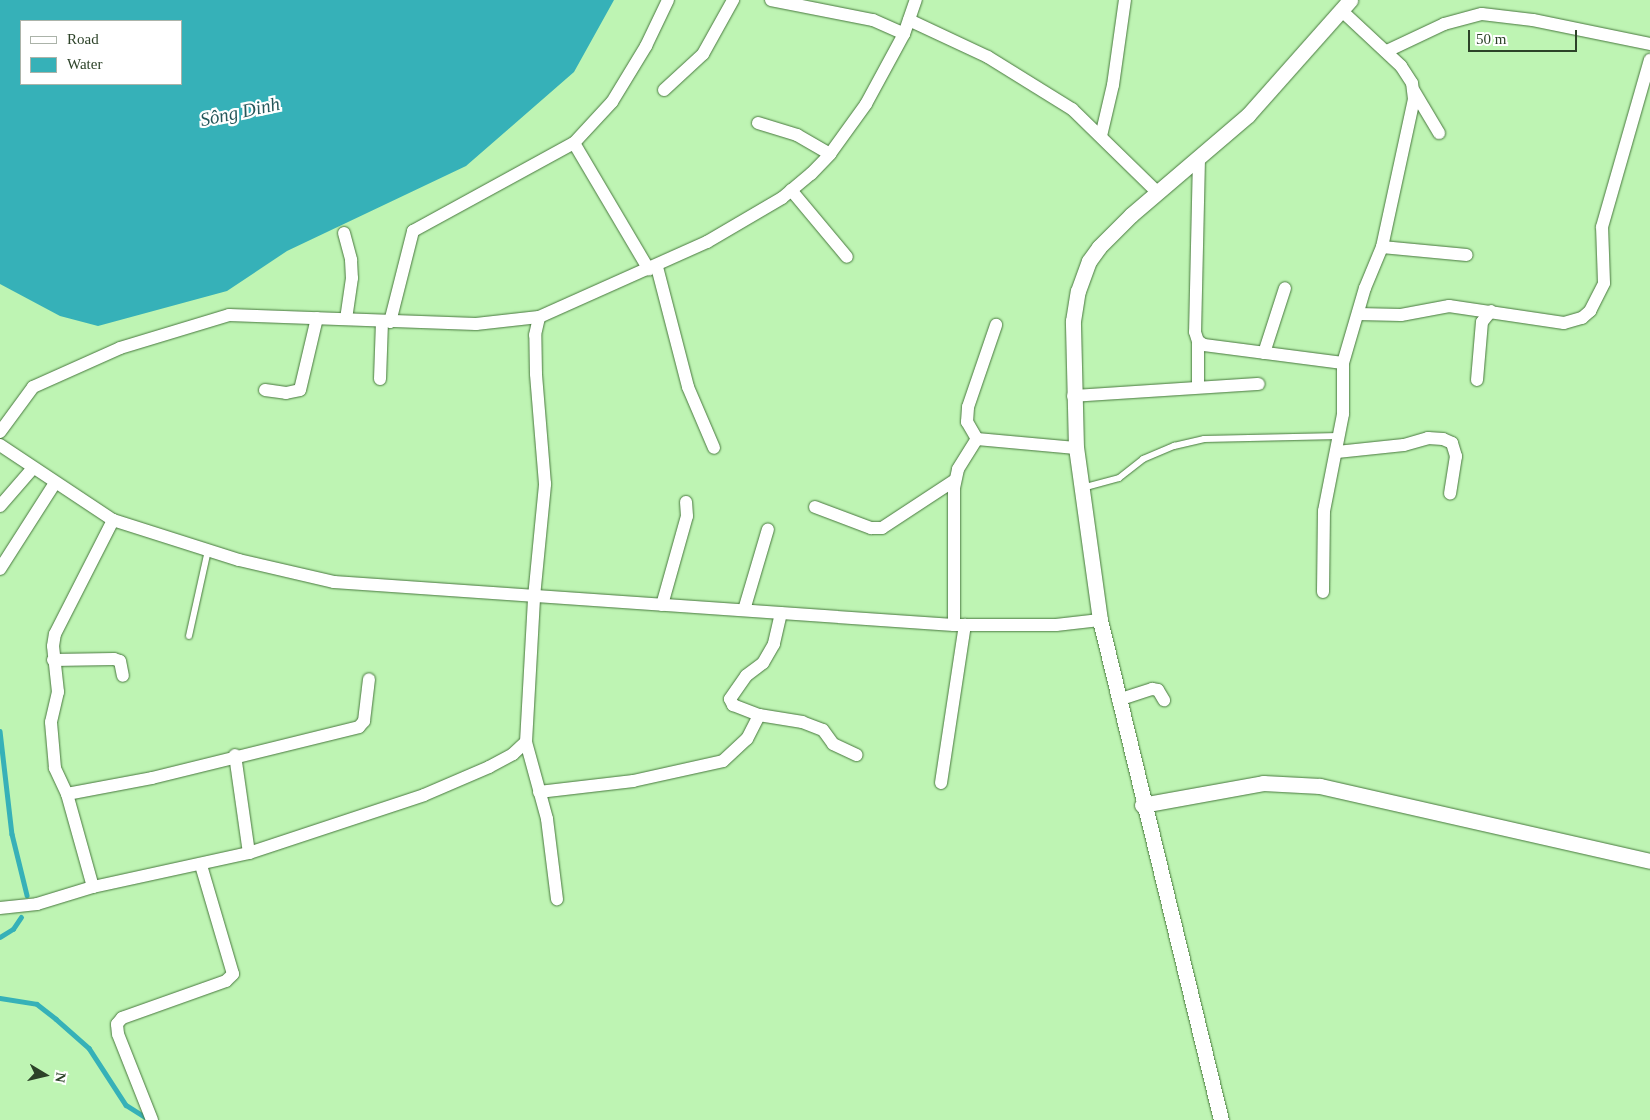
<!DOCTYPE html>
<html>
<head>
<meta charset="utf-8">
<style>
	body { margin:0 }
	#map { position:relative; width:1650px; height:1120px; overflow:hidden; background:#bef4b3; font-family:"Times New Roman",serif }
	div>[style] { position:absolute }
	.water>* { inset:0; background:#36b1b8 }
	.stream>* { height:4.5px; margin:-2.25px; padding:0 2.25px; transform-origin:2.25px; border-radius:2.25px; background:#36b1b8 }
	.roads { filter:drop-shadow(0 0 1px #48783e) drop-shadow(0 0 1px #48783e) }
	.service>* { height:6px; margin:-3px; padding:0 3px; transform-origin:3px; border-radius:3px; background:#fff }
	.minor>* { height:12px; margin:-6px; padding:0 6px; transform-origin:6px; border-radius:6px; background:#fff }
	.tertiary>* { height:15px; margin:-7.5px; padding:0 7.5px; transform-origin:7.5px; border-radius:7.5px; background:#fff }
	span { translate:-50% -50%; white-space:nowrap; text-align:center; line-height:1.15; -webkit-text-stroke:4.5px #fff; paint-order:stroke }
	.water-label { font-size:19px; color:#25575a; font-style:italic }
	.legend { position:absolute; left:20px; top:20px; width:162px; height:65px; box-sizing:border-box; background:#fff; border:1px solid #abb3a9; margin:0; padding:6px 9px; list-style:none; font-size:15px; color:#2c4228 }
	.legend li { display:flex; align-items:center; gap:10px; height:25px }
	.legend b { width:25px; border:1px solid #abb3a9 }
	.north { position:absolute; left:20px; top:1050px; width:50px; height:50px; -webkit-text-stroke:4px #fff; paint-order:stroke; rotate:99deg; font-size:14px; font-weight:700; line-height:20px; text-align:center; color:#2c4228 }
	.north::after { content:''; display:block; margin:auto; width:18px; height:22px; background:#2c4228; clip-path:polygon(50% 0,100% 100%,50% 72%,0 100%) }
	.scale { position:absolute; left:1468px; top:30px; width:109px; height:22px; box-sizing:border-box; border:2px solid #2c4228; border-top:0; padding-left:6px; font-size:15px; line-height:18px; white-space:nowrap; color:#2c4228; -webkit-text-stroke:4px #fff; paint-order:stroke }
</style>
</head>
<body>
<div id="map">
	<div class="water">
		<i style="clip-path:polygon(evenodd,0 0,614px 0,574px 72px,466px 166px,287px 251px,227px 291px,98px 326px,60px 316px,0 284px,0 0,21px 21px,181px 21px,181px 84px,21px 84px,21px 21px)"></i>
	</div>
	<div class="stream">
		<i style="left:0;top:731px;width:104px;rotate:83.4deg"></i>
		<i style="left:12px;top:834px;width:63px;rotate:76.2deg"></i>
		<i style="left:0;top:937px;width:15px;rotate:-32deg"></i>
		<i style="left:13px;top:929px;width:14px;rotate:-56deg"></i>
		<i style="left:0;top:998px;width:37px;rotate:9deg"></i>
		<i style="left:37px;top:1004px;width:24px;rotate:38deg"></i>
		<i style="left:56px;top:1019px;width:44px;rotate:41.3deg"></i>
		<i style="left:89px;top:1048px;width:68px;rotate:57deg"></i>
		<i style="left:126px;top:1105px;width:26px;rotate:32deg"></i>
	</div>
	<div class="roads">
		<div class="service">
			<i style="left:1082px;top:488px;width:38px;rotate:-15deg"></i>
			<i style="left:1119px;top:478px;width:31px;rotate:-38deg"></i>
			<i style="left:1143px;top:459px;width:34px;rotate:-23deg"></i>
			<i style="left:1174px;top:446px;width:31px;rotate:-13deg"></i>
			<i style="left:1204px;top:439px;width:135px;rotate:-1.3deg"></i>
			<i style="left:189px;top:636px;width:88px;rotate:-77.5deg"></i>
		</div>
		<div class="minor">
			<i style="left:771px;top:0;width:104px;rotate:11.1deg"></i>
			<i style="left:873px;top:20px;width:34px;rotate:24deg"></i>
			<i style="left:909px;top:20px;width:87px;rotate:25.1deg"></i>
			<i style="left:988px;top:57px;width:99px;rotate:31.8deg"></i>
			<i style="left:1072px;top:109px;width:119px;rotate:44.3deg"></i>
			<i style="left:1387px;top:51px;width:63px;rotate:-25.3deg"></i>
			<i style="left:1444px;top:24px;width:39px;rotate:-15deg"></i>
			<i style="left:1482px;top:14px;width:51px;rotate:6.7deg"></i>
			<i style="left:1533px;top:20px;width:119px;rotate:11.6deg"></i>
			<i style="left:664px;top:90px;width:53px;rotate:-42.7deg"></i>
			<i style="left:703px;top:54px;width:62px;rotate:-60.9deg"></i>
			<i style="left:1414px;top:91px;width:49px;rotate:59.2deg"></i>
			<i style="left:758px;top:123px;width:41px;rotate:17.1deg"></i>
			<i style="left:797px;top:135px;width:38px;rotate:30deg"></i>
			<i style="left:1101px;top:136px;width:52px;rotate:-76.8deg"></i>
			<i style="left:1113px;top:85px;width:86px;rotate:-82deg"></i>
			<i style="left:574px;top:143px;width:147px;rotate:59.4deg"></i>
			<i style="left:1199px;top:158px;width:174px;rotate:91.3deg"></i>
			<i style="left:1195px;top:332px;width:9px;rotate:72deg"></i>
			<i style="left:1198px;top:341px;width:7px;rotate:34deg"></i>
			<i style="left:1204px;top:345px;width:140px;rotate:7.4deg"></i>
			<i style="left:791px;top:190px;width:87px;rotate:50.1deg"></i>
			<i style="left:344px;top:233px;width:28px;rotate:75deg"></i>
			<i style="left:351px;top:260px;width:18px;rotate:87deg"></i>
			<i style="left:352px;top:278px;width:41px;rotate:98.3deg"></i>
			<i style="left:1382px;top:247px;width:85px;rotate:5.4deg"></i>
			<i style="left:657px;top:267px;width:124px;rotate:75.5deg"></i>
			<i style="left:688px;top:387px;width:66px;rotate:66.9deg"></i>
			<i style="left:1358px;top:314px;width:43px;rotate:1.3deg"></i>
			<i style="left:1401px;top:315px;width:49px;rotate:-10.6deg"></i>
			<i style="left:1449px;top:306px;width:116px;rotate:8.4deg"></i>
			<i style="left:1564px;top:323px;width:19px;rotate:-16deg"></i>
			<i style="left:1582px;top:318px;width:11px;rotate:-41deg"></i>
			<i style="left:1590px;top:311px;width:31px;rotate:-63deg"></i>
			<i style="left:1604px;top:283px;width:56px;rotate:-92deg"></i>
			<i style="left:1602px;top:227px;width:174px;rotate:-74deg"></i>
			<i style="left:390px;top:322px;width:94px;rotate:-75.8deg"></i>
			<i style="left:413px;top:231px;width:183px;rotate:-28.7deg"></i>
			<i style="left:574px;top:143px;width:56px;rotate:-47.2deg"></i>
			<i style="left:612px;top:102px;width:66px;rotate:-58.7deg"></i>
			<i style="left:646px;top:46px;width:51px;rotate:-64.4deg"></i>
			<i style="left:1198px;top:341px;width:46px;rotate:90deg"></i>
			<i style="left:1264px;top:353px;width:68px;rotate:-72.1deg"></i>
			<i style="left:380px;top:379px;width:58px;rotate:-88deg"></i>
			<i style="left:1477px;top:380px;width:58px;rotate:-85.1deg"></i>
			<i style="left:1482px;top:322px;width:14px;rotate:-51deg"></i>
			<i style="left:265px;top:390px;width:21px;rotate:8deg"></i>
			<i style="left:286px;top:393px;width:14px;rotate:-12deg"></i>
			<i style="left:300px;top:390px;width:74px;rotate:-76.7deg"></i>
			<i style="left:1073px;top:396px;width:186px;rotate:-3.7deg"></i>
			<i style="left:0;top:432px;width:56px;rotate:-53.7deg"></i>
			<i style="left:33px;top:387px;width:95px;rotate:-24.1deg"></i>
			<i style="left:120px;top:348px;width:114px;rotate:-16.8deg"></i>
			<i style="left:229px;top:315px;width:247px;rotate:2.1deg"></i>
			<i style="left:476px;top:324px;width:63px;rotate:-6.3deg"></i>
			<i style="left:977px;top:439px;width:20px;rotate:-120deg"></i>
			<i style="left:967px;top:422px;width:15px;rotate:-86deg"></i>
			<i style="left:968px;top:407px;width:87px;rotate:-71.1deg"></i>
			<i style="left:977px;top:439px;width:99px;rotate:5.2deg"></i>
			<i style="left:0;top:445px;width:136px;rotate:33.6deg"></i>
			<i style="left:113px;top:520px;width:132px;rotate:17.6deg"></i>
			<i style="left:239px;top:560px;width:98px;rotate:13deg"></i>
			<i style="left:334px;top:582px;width:621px;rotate:3.97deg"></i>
			<i style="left:954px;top:625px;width:102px"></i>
			<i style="left:1056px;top:625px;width:44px;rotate:-6.5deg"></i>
			<i style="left:1337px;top:452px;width:67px;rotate:-6deg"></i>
			<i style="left:1404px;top:445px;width:25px;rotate:-16deg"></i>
			<i style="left:1428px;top:438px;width:15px;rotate:4deg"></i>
			<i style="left:1443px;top:439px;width:10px;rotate:24deg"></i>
			<i style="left:1452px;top:443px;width:14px;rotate:73deg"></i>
			<i style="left:1456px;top:456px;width:38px;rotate:99deg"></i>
			<i style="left:0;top:506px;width:50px;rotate:-49deg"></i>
			<i style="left:815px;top:507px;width:60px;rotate:20.6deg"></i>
			<i style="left:871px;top:528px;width:11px"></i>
			<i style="left:882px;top:528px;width:87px;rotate:-33.3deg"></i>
			<i style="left:0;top:569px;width:102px;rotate:-57.4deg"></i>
			<i style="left:1323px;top:592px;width:81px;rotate:-89.3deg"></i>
			<i style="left:1324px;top:511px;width:99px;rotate:-78.9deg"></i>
			<i style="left:1343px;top:414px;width:51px;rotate:-90deg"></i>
			<i style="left:1343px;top:363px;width:78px;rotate:-73.7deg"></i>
			<i style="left:1365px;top:288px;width:44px;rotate:-67.5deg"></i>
			<i style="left:1382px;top:247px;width:151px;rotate:-77.8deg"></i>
			<i style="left:1414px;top:99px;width:16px;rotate:-97deg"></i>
			<i style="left:1412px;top:83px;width:20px;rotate:-123deg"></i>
			<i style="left:1401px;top:66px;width:82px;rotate:-137deg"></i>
			<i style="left:662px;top:605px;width:92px;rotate:-74.3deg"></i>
			<i style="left:687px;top:516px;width:14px;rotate:-94deg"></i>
			<i style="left:744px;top:610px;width:84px;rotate:-73.5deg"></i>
			<i style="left:781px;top:613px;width:32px;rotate:103deg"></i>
			<i style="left:774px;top:644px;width:22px;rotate:120deg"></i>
			<i style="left:763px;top:663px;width:21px;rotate:143deg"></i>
			<i style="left:746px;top:676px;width:28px;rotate:125deg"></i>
			<i style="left:730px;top:699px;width:7px;rotate:63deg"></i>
			<i style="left:733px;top:705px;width:28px;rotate:21deg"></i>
			<i style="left:759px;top:715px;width:44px;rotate:9.2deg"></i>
			<i style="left:802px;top:722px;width:22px;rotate:21deg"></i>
			<i style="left:823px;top:730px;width:17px;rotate:54deg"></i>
			<i style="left:833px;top:744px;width:26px;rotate:25deg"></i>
			<i style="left:954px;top:625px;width:137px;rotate:-90deg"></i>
			<i style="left:954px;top:488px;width:19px;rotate:-78deg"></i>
			<i style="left:958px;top:469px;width:36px;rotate:-58deg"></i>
			<i style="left:53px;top:660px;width:61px;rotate:-0.9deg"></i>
			<i style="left:114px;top:659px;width:6px;rotate:18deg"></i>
			<i style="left:120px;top:661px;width:15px;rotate:79deg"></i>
			<i style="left:1118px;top:700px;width:36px;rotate:-18deg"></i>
			<i style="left:1152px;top:689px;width:6px;rotate:9deg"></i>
			<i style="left:1158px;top:690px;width:12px;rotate:59deg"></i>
			<i style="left:526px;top:742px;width:80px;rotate:74.7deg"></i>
			<i style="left:547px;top:819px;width:81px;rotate:82.9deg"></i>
			<i style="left:235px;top:755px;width:99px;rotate:81.9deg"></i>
			<i style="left:941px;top:783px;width:160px;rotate:-81.4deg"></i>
			<i style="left:539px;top:792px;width:95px;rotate:-6.7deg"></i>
			<i style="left:633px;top:781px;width:92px;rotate:-12.5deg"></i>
			<i style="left:723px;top:761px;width:33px;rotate:-43deg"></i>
			<i style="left:747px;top:739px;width:27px;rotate:-63deg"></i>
			<i style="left:67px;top:794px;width:86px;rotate:-10.7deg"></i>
			<i style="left:152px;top:778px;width:213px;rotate:-13.8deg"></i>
			<i style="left:359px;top:727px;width:8px;rotate:-50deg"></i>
			<i style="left:364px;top:721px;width:42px;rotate:-83.2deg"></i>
			<i style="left:93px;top:887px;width:97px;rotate:-105.6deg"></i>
			<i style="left:67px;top:794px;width:29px;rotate:-115deg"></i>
			<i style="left:55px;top:768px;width:46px;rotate:-95deg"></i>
			<i style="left:51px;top:722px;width:31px;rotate:-77deg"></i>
			<i style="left:58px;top:692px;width:46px;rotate:-96.2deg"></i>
			<i style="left:53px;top:646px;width:12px;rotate:-81deg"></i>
			<i style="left:55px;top:634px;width:128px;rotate:-63deg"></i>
			<i style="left:0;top:908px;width:37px;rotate:-6deg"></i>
			<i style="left:37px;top:904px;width:59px;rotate:-16.9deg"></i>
			<i style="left:93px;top:887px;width:160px;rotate:-12.3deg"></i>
			<i style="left:249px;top:853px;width:184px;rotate:-18.3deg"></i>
			<i style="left:424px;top:795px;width:71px;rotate:-23.3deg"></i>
			<i style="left:489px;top:767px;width:27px;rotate:-28deg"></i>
			<i style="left:513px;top:754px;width:18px;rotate:-43deg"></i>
			<i style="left:526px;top:742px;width:145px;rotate:-86.8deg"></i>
			<i style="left:534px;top:597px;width:114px;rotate:-84.4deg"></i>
			<i style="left:545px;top:484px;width:110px;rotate:-94.7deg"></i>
			<i style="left:536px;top:374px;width:39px;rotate:-91deg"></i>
			<i style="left:535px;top:335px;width:18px;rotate:-77deg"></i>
			<i style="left:539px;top:317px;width:184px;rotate:-24.1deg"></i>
			<i style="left:707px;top:242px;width:87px;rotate:-30.4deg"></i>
			<i style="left:782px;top:198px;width:38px;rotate:-40deg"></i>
			<i style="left:811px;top:174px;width:28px;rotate:-46deg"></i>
			<i style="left:830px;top:154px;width:62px;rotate:-54.2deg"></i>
			<i style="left:866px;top:104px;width:80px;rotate:-61.5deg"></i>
			<i style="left:904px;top:34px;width:36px;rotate:-71deg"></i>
			<i style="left:152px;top:1120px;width:92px;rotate:-111.6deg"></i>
			<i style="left:118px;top:1034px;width:10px;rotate:-96deg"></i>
			<i style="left:117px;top:1024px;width:8px;rotate:-50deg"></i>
			<i style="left:122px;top:1018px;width:110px;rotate:-19.6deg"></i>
			<i style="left:226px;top:981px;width:10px;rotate:-45deg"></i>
			<i style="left:233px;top:974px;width:114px;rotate:-106.4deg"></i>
		</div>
		<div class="tertiary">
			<i style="left:1142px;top:805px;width:123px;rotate:-10.3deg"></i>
			<i style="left:1263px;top:783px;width:57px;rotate:3deg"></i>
			<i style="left:1320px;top:786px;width:338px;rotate:12.8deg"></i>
			<i style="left:1221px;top:1120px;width:514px;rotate:-103.6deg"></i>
			<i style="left:1100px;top:620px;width:174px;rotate:-97.9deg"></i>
			<i style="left:1076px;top:448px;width:127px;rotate:-91.4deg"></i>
			<i style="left:1073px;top:321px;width:30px;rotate:-81deg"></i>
			<i style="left:1078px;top:291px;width:32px;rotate:-70deg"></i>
			<i style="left:1089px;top:261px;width:17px;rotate:-54deg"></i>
			<i style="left:1099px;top:247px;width:45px;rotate:-45deg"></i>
			<i style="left:1131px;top:215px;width:154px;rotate:-40.5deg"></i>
			<i style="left:1248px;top:115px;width:154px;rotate:-48.4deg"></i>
		</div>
	</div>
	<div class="water-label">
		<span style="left:240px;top:112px;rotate:-12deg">Sông Dinh</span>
	</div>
	<ul class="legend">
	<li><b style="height:6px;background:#fff"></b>Road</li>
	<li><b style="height:14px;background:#36b1b8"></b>Water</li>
	</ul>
	<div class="north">N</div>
	<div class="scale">50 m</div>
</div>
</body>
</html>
